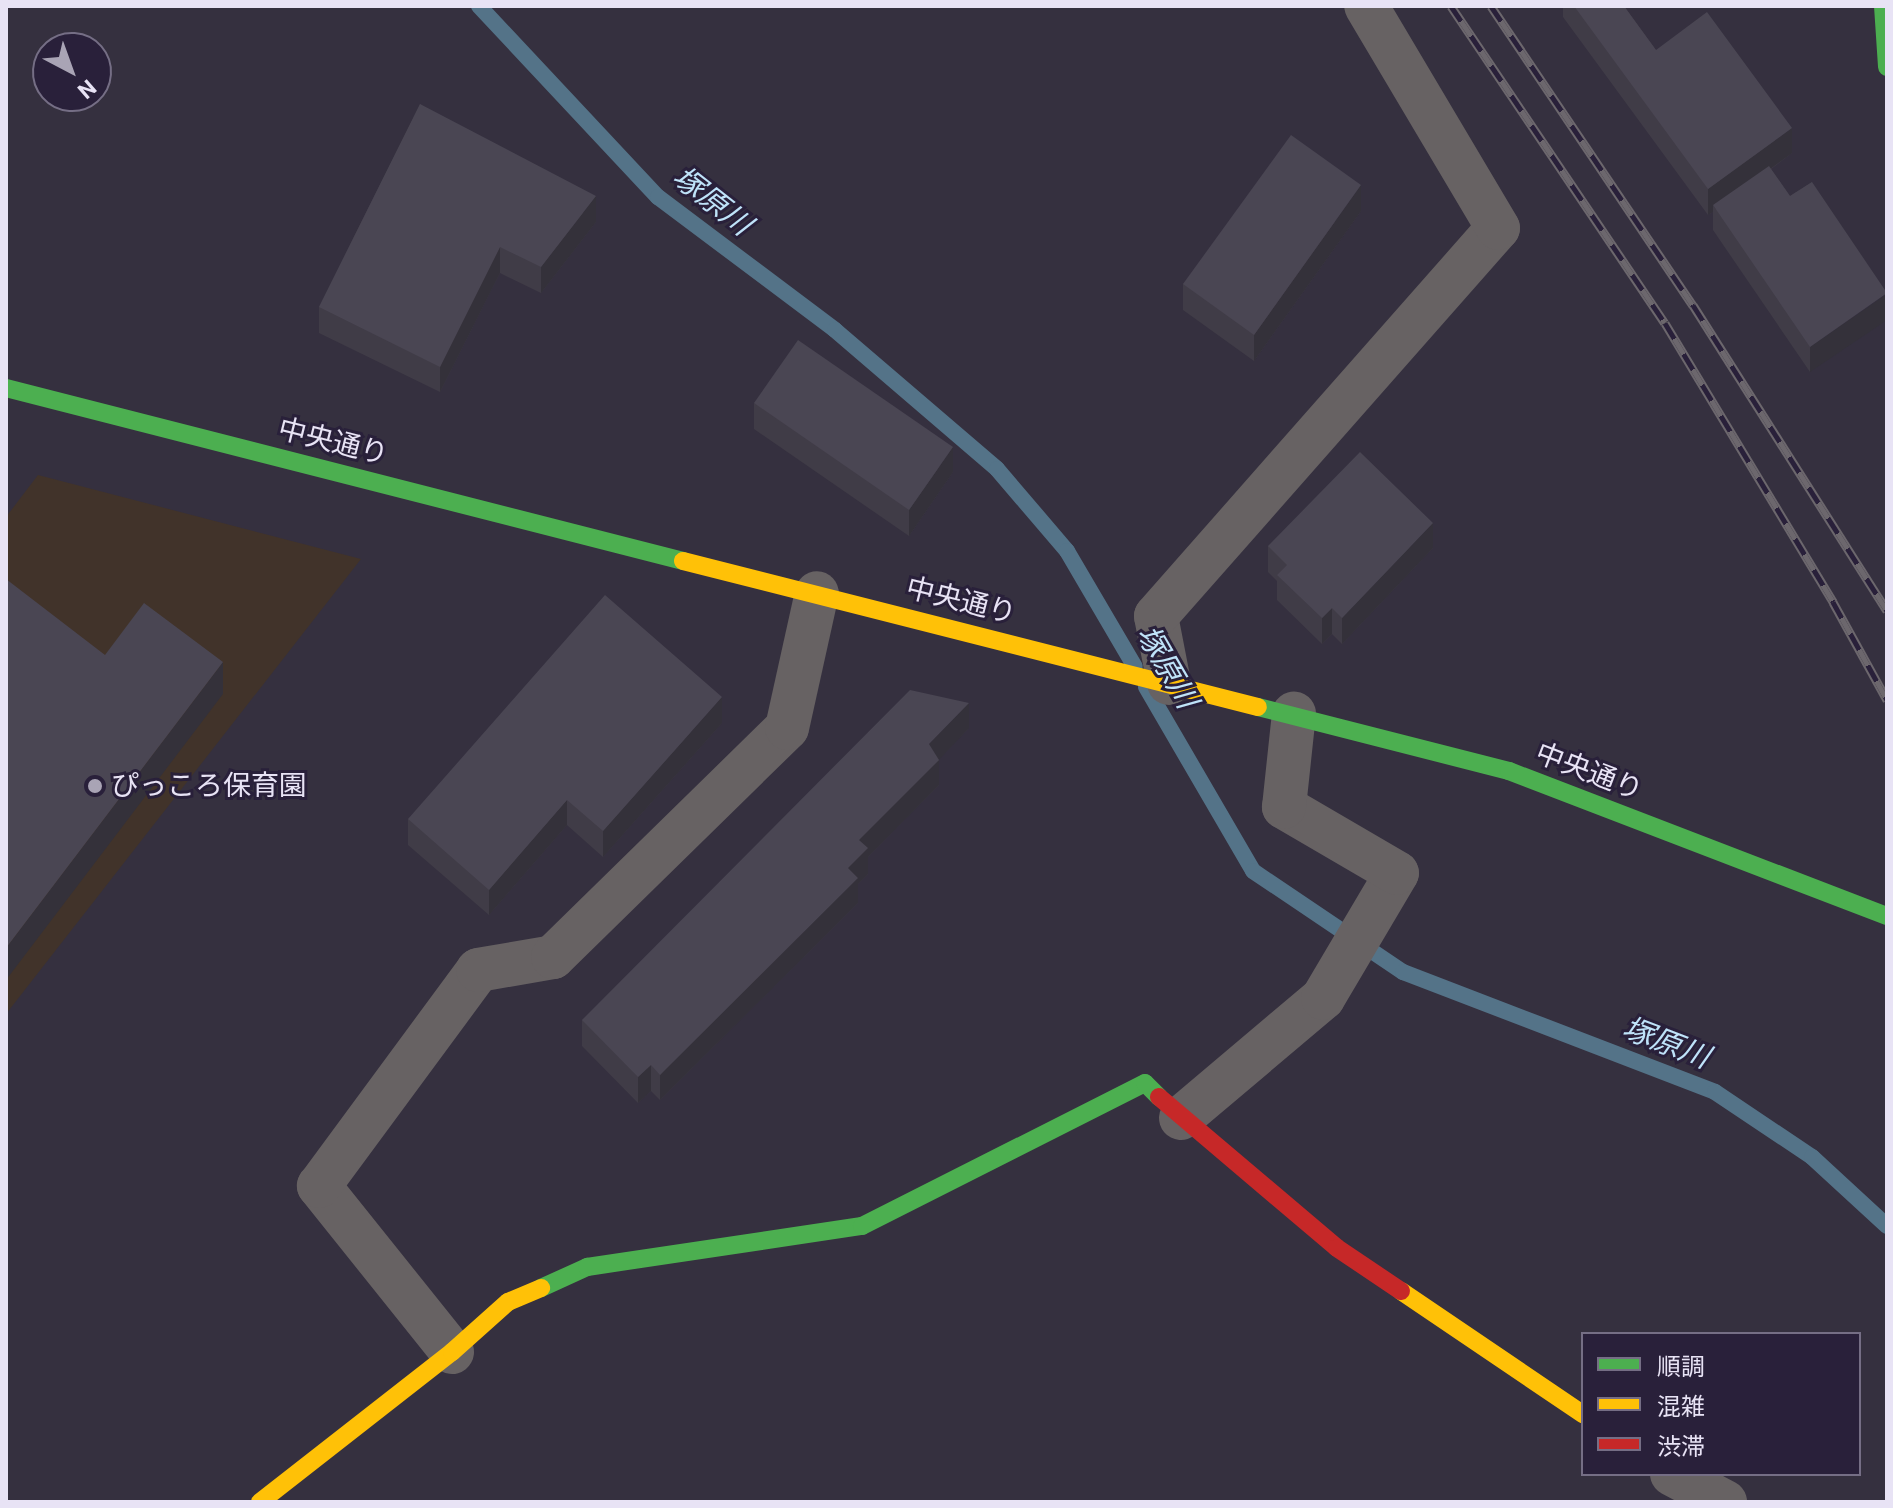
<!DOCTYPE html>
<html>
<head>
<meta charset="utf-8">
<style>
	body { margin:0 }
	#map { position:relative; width:1893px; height:1508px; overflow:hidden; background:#35303f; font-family:Roboto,"Noto Sans JP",sans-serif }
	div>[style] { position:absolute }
	.education>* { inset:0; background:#41332a }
	.stream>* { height:16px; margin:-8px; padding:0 8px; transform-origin:8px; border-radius:8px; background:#547388 }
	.street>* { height:44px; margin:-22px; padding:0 22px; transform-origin:22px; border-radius:22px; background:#676263 }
	.fast>* { height:18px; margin:-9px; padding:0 9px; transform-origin:9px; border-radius:9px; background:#4caf50 }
	.slow>* { height:18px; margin:-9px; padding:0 9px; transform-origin:9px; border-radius:9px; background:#ffc107 }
	.jam>* { height:18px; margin:-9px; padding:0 9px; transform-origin:9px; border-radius:9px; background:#c62828 }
	.rail>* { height:9px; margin-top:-4.5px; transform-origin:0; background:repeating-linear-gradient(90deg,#29203a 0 18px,#6c676d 0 36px); box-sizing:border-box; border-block:2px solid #6c676d }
	.wall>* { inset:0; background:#403c47 }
	.shaded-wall>* { inset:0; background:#34313a }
	.building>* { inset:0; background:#4a4653 }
	.dots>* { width:22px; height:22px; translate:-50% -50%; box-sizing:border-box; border:4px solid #29203a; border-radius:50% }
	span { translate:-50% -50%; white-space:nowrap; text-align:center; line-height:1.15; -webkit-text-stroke:6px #29203a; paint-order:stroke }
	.street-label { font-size:28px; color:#e8e3f5 }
	.poi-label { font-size:28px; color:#e8e3f5 }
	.left { translate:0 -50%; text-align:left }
	.water-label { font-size:30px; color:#bfe3f9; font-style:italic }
	.frame { position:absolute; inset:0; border:8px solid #e8e3f5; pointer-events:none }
	.legend { position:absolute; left:1581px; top:1332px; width:280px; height:144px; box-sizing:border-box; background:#29203a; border:2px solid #756e85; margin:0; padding:10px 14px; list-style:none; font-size:24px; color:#e8e3f5 }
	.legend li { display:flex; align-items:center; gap:16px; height:40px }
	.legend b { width:40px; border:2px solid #756e85 }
	.north { position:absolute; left:32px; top:32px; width:80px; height:80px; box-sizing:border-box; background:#29203a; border:2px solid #756e85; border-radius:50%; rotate:139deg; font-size:22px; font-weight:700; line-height:32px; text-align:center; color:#e8e3f5 }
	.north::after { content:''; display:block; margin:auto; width:28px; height:36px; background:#a9a4b5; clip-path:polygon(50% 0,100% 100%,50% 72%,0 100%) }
</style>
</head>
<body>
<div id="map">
	<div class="education">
		<i style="clip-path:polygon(38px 475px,361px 559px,6px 1014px,6px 517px)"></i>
	</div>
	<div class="stream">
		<i style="left:479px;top:6px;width:262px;rotate:46.9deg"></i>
		<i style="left:658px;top:197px;width:221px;rotate:36.9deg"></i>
		<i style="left:835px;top:330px;width:213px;rotate:40.6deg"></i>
		<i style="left:997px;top:469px;width:108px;rotate:49.5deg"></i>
		<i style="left:1067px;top:551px;width:134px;rotate:59.6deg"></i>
		<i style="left:1146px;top:687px;width:213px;rotate:59.8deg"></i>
		<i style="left:1253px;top:871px;width:181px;rotate:34deg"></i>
		<i style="left:1403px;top:972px;width:334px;rotate:21deg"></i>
		<i style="left:1715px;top:1092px;width:117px;rotate:33.8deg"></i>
		<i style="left:1812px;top:1157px;width:102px;rotate:42.6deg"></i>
	</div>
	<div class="street">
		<i style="left:1169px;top:683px;width:68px;rotate:-101deg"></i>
		<i style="left:1156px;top:616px;width:517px;rotate:-48.61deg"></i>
		<i style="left:1498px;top:228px;width:258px;rotate:-120.7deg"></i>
		<i style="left:1181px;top:1118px;width:186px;rotate:-40.2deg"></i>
		<i style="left:1323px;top:998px;width:145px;rotate:-59.4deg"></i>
		<i style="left:1397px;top:873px;width:131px;rotate:-149.7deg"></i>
		<i style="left:1284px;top:807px;width:94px;rotate:-83.9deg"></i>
		<i style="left:452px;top:1352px;width:213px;rotate:-128.7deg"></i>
		<i style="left:319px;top:1186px;width:268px;rotate:-53.6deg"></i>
		<i style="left:478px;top:970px;width:76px;rotate:-9.8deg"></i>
		<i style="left:553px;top:957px;width:327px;rotate:-44.4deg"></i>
		<i style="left:787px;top:728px;width:138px;rotate:-77.5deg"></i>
		<i style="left:1672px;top:1474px;width:60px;rotate:27.8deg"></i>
	</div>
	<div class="fast">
		<i style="left:1883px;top:6px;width:61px;rotate:86.2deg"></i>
		<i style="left:6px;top:388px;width:699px;rotate:14.33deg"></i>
		<i style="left:1258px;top:707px;width:259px;rotate:14.3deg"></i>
		<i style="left:1509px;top:771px;width:405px;rotate:21deg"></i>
		<i style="left:541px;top:1288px;width:51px;rotate:-24.5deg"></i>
		<i style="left:587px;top:1267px;width:278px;rotate:-8.5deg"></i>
		<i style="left:862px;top:1226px;width:317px;rotate:-26.8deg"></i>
		<i style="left:1145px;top:1083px;width:20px;rotate:45deg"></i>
	</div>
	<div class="slow">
		<i style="left:683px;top:561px;width:593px;rotate:14.25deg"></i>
		<i style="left:1401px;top:1291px;width:220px;rotate:34.1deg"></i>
		<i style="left:260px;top:1502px;width:244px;rotate:-38deg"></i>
		<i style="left:452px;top:1352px;width:75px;rotate:-41.8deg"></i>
		<i style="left:508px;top:1302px;width:36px;rotate:-23deg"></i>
	</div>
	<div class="jam">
		<i style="left:1159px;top:1097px;width:233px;rotate:40.3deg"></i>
		<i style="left:1337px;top:1248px;width:77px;rotate:33.9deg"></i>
	</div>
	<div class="rail">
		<i style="left:1451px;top:6px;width:382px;rotate:56deg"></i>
		<i style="left:1665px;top:323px;width:326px;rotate:58.9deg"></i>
		<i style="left:1833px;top:602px;width:112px;rotate:61.1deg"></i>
		<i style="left:1491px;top:6px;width:361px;rotate:56deg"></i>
		<i style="left:1693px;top:305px;width:362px;rotate:57.6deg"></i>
	</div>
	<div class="wall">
		<i style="clip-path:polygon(1563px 6px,1624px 6px,1656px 50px,1792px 153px,1771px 169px,1790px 196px,1812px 182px,1810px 372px,1713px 230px,1713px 212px,1708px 215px,1563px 17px)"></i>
		<i style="clip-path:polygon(420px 104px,596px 222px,541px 293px,500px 273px,440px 392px,319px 333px,319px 307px)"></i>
		<i style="clip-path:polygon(1361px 211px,1254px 361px,1183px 310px,1183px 284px)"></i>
		<i style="clip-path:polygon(754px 403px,953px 472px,909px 536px,754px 429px)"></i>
		<i style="clip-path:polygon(1268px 546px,1433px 548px,1342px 644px,1332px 634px,1322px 644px,1277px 600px,1277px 581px,1268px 572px)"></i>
		<i style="clip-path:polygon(722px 723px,603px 857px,567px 825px,489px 915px,408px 845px,408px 819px)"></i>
		<i style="clip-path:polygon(969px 728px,939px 759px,939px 785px,868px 857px,868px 874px,858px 884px,858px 903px,660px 1100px,651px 1091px,638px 1103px,582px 1046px,582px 1020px)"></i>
	</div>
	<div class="shaded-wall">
		<i style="clip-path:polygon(1792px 128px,1792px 153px,1716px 209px,1713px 205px,1713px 212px,1708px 215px,1708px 189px)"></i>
		<i style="clip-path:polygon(1361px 185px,1361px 211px,1254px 361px,1254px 335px)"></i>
		<i style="clip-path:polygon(596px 196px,596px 222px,541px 293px,541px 267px)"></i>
		<i style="clip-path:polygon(500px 247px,500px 273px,440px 392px,440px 367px)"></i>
		<i style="clip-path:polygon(1887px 294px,1887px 320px,1810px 372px,1810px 347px)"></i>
		<i style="clip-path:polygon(953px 447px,953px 472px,909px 536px,909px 510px)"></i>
		<i style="clip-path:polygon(1433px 523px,1433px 548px,1342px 644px,1342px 618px)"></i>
		<i style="clip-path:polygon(1332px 608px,1332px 634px,1322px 644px,1322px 618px)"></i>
		<i style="clip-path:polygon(223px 662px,223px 694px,6px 980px,6px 948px)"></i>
		<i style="clip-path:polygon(722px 697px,722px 723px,603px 857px,603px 831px)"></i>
		<i style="clip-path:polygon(969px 703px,969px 728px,932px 767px,939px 760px,939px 785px,868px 857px,868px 874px,858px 884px,858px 903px,660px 1100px,660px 1075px,848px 868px,859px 840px,929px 744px)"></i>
		<i style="clip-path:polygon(567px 800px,567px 825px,489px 915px,489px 890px)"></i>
		<i style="clip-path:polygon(651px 1065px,651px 1091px,638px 1103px,638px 1077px)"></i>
	</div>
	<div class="building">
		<i style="clip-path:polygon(1574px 6px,1624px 6px,1656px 50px,1707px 12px,1792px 128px,1708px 189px)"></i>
		<i style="clip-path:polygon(420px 104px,596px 196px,541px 267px,500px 247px,440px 367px,319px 307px)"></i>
		<i style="clip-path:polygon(1291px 135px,1361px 185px,1254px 335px,1183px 284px)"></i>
		<i style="clip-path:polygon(1769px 166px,1790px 196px,1812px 182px,1887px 293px,1810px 347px,1713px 205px)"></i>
		<i style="clip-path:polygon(798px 340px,953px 447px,909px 510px,754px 403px)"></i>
		<i style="clip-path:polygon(1360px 452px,1433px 523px,1342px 618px,1332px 608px,1322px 618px,1277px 575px,1287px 565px,1268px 546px)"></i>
		<i style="clip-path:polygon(6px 579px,105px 655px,144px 603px,223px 662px,6px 948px)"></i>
		<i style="clip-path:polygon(605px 595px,722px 697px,603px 831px,567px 800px,489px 890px,408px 819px)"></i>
		<i style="clip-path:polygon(910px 690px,969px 703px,929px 744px,939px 760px,859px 840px,868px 848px,848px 868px,858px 878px,660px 1075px,651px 1065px,638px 1077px,582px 1020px)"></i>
	</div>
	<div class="dots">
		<i style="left:95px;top:786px;background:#a9a4b5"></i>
	</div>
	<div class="street-label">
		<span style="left:333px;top:442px;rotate:14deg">中央通り</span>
		<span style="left:961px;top:601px;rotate:14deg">中央通り</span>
		<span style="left:1589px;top:772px;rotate:21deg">中央通り</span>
	</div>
	<div class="poi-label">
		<span class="left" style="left:111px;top:786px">ぴっころ保育園</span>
	</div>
	<div class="water-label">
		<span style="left:712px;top:201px;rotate:38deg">塚原川</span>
		<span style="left:1167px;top:667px;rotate:60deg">塚原川</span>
		<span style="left:1666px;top:1043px;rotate:21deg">塚原川</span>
	</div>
	<div class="frame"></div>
	<ul class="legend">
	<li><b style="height:10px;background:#4caf50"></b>順調</li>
	<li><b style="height:10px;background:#ffc107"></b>混雑</li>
	<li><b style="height:10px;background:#c62828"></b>渋滞</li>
	</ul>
	<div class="north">N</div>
</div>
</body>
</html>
